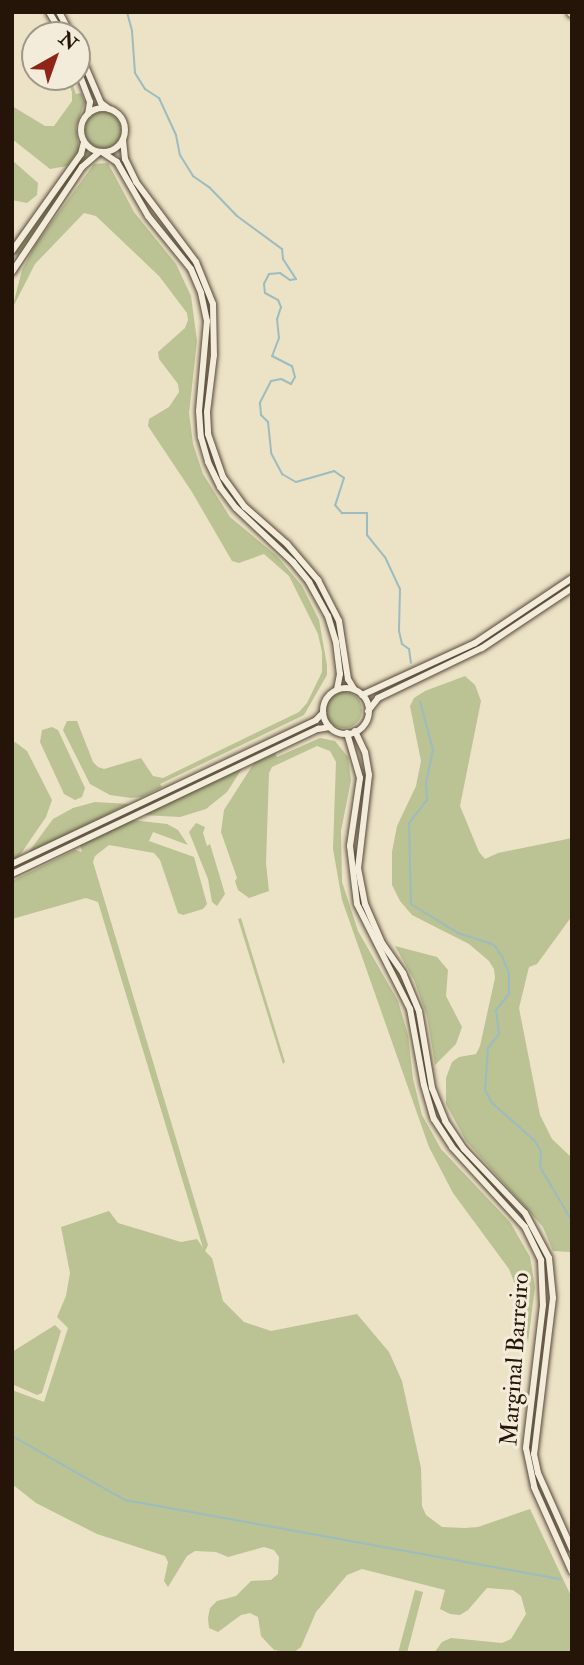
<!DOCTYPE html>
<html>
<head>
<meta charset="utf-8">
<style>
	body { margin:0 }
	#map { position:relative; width:584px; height:1665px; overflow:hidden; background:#ece2c6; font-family:"IM FELL Double Pica",serif }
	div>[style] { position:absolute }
	.green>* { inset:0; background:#bbc293 }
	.round { border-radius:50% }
	.stream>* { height:2px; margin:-1px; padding:0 1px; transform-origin:1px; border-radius:1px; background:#9dbcbf }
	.roads { filter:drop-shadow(0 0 2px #564838) drop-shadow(0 0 2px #564838) }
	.minor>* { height:6px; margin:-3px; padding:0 3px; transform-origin:3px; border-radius:3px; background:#f3ecda }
	.minor>.ring { margin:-3px; padding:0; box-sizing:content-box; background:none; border:6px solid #f3ecda; border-radius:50% }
	.highway>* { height:9px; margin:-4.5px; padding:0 4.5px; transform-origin:4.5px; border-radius:4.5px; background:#ece2c6 }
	span { translate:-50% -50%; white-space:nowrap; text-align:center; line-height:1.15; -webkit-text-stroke:6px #f3ecda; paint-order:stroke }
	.street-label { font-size:24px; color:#241508 }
	.frame { position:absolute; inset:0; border:14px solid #241508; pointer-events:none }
	.north { position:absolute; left:21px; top:21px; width:70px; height:70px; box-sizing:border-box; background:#f3ecda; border:2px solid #a09686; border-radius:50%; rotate:40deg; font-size:19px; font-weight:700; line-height:28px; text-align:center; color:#241508 }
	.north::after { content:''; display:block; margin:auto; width:24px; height:32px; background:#8f2418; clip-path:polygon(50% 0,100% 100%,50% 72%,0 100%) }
</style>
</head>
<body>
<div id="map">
	<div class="green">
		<i style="clip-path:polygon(66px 77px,70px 77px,76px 94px,81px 93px,85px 102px,76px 127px,79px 150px,67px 166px,50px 169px,12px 139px,12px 106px,45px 126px,54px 126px,72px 101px,72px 92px)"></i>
		<i class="round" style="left:85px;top:112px;width:36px;height:36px"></i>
		<i style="clip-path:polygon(85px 150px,90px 154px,19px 254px,14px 255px)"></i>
		<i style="clip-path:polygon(12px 160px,38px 183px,37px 195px,27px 203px,12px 200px)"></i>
		<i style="clip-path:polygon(108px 163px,134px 212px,176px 264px,191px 296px,197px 341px,189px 413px,193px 444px,203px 474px,230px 517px,277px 556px,302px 586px,319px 620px,327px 665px,327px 675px,304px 715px,160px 784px,162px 787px,142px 797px,131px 798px,110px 795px,90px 784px,63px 730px,67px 721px,77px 721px,93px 762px,98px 767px,104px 769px,141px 758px,153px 776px,163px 778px,299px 712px,307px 703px,322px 672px,322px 652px,318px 634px,289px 576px,264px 554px,239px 563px,232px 561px,192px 492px,148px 426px,149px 419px,169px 407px,179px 392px,178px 384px,159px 359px,158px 352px,185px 328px,188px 320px,187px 313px,159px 276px,96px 216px,84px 213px,35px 264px,12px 309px,22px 270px,35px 245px,94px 164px)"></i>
		<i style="clip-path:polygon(465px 676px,475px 685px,481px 701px,460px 806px,479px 852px,485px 859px,498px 853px,572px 838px,572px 916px,537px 964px,529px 967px,519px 1008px,540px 1115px,552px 1139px,572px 1158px,572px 1252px,553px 1251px,543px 1227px,466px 1141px,446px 1104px,446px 1078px,452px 1062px,459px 1057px,476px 1054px,480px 1046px,495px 978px,494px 969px,489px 961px,469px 944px,412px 915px,400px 901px,392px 885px,392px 852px,397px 826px,416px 786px,421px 761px,410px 706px,414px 698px,425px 691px)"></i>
		<i class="round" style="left:326px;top:692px;width:36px;height:36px"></i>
		<i style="clip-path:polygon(52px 727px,58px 730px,85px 788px,82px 797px,75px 800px,64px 794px,40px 742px,42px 730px)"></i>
		<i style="clip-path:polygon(320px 738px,335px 741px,348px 757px,351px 780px,341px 831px,342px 882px,358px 931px,398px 1001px,408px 1035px,413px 1079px,422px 1115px,441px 1149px,510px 1222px,530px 1257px,535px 1287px,528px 1342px,518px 1292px,509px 1269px,453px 1193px,429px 1147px,342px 900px,333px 849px,336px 762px,330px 751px,317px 746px,272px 767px,269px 773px,266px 863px,269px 891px,249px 898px,238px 890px,235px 881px,237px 878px,221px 832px,224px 810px,254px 763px,275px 753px,277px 757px)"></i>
		<i style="clip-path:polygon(15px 742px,27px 751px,52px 800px,46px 817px,20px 855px,12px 860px,12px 743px)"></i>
		<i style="clip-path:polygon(243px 767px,227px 792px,206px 809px,180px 817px,143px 815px)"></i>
		<i style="clip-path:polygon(95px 802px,129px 804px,28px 853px,53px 819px,73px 808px)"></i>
		<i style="clip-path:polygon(132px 820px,167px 824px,178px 830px,188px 845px,153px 832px,149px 841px,194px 857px,207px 904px,203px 909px,183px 915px,178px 913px,160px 860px,154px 853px,109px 845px,95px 856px,93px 862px,208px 1245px,205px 1251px,212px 1258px,223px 1301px,244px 1322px,271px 1331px,357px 1314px,389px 1352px,402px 1381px,421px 1468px,422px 1506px,426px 1515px,442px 1527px,465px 1528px,478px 1527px,530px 1509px,572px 1598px,572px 1653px,434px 1653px,442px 1642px,451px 1638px,502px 1643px,511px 1639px,526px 1614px,521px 1596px,513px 1590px,487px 1588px,468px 1610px,460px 1615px,450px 1614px,440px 1609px,445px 1590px,362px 1569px,347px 1575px,316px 1612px,301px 1647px,293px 1653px,274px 1650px,261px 1636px,258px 1617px,250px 1613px,241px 1615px,218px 1632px,209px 1628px,208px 1618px,210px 1608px,217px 1601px,236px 1596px,251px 1581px,271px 1580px,278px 1574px,279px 1557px,274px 1550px,264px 1547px,228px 1557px,216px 1552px,195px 1551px,187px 1556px,168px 1587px,164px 1581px,168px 1562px,165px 1556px,97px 1534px,36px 1503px,12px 1484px,12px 1390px,44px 1402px,68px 1328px,57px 1317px,66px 1296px,70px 1273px,61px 1227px,109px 1211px,118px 1223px,181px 1242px,197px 1239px,203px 1248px,98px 902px,86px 898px,12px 919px,12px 881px,75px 850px,82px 852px,80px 845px)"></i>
		<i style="clip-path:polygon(196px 823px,205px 827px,203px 833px,207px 846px,210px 844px,225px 894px,217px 906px,212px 902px,208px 879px,189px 832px)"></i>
		<i style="clip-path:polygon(241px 918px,285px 1062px,283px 1064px,238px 919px)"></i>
		<i style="clip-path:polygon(395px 946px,437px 957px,448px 970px,446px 996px,462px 1027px,456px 1044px,435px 1065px,427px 1016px,414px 980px)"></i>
		<i style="clip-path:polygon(55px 1325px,61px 1331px,42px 1393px,37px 1395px,12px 1384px,12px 1352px)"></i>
		<i style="clip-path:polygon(415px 1590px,423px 1592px,407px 1653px,398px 1653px)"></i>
	</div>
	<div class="stream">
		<i style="left:127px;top:12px;width:20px;rotate:75deg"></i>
		<i style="left:132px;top:31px;width:42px;rotate:85.9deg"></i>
		<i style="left:135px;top:73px;width:19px;rotate:58deg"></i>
		<i style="left:145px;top:89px;width:17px;rotate:33deg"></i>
		<i style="left:159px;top:98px;width:41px;rotate:65.3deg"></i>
		<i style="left:176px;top:135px;width:20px;rotate:79deg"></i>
		<i style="left:180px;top:155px;width:25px;rotate:58deg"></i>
		<i style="left:193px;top:176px;width:19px;rotate:35deg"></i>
		<i style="left:209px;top:187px;width:40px;rotate:46deg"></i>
		<i style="left:237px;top:216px;width:56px;rotate:36.3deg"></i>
		<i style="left:282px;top:249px;width:10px;rotate:84deg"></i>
		<i style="left:283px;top:259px;width:24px;rotate:57deg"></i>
		<i style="left:296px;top:279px;width:6px;rotate:171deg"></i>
		<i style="left:290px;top:280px;width:12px;rotate:-145deg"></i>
		<i style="left:280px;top:273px;width:11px;rotate:175deg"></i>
		<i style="left:269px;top:274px;width:11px;rotate:117deg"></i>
		<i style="left:264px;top:284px;width:9px;rotate:84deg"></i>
		<i style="left:265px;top:293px;width:15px;rotate:28deg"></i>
		<i style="left:278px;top:300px;width:8px;rotate:67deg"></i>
		<i style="left:281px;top:307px;width:13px;rotate:108deg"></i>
		<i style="left:277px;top:319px;width:19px;rotate:84deg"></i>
		<i style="left:279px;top:338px;width:19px;rotate:111deg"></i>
		<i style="left:272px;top:356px;width:22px;rotate:27deg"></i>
		<i style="left:292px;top:366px;width:11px;rotate:75deg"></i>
		<i style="left:295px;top:377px;width:8px;rotate:120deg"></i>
		<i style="left:291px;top:384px;width:11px;rotate:-153deg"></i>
		<i style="left:281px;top:379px;width:10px;rotate:169deg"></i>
		<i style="left:271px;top:381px;width:25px;rotate:117deg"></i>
		<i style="left:260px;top:403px;width:12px;rotate:85deg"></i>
		<i style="left:261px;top:415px;width:10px;rotate:45deg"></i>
		<i style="left:268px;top:422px;width:31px;rotate:84deg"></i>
		<i style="left:271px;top:453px;width:24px;rotate:62deg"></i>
		<i style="left:282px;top:474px;width:16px;rotate:30deg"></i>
		<i style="left:296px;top:482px;width:40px;rotate:-16deg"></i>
		<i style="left:334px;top:471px;width:12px;rotate:35deg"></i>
		<i style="left:344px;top:478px;width:28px;rotate:108deg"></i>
		<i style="left:335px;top:505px;width:11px;rotate:49deg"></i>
		<i style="left:342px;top:513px;width:25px"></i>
		<i style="left:367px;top:513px;width:22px;rotate:90deg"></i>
		<i style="left:367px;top:535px;width:28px;rotate:51deg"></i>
		<i style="left:385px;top:557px;width:35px;rotate:65deg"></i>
		<i style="left:400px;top:589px;width:42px;rotate:91.4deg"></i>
		<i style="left:399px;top:631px;width:13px;rotate:77deg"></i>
		<i style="left:402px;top:644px;width:9px;rotate:36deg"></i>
		<i style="left:409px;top:649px;width:14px;rotate:82deg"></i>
		<i style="left:420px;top:701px;width:51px;rotate:75.1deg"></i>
		<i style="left:433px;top:750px;width:35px;rotate:102deg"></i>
		<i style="left:426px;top:784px;width:16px;rotate:86deg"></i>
		<i style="left:427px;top:800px;width:29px;rotate:128deg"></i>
		<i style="left:409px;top:823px;width:81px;rotate:88.6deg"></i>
		<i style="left:411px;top:904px;width:55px;rotate:31.7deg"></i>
		<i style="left:458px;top:933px;width:38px;rotate:18deg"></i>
		<i style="left:494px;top:945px;width:14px;rotate:54deg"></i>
		<i style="left:502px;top:956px;width:18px;rotate:68deg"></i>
		<i style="left:509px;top:973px;width:21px;rotate:90deg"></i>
		<i style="left:509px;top:994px;width:21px;rotate:129deg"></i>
		<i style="left:496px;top:1010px;width:24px;rotate:83deg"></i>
		<i style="left:499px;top:1034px;width:18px;rotate:128deg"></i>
		<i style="left:488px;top:1048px;width:42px;rotate:94.1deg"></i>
		<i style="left:485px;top:1090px;width:15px;rotate:62deg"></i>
		<i style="left:492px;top:1103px;width:57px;rotate:41.5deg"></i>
		<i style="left:535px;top:1141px;width:13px;rotate:61deg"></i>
		<i style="left:541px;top:1152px;width:15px;rotate:94deg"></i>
		<i style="left:540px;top:1167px;width:63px;rotate:59.3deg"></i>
		<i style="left:12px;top:1436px;width:130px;rotate:29.5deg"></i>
		<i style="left:125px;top:1500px;width:443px;rotate:10.3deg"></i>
	</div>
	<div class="roads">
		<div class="minor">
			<i style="left:49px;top:12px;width:27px;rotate:59deg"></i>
			<i style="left:59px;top:12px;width:26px;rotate:62deg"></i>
			<i style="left:77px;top:47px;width:61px;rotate:66.8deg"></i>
			<i style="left:101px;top:103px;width:10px;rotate:37deg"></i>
			<i style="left:77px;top:68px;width:36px;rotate:69deg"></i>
			<i style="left:90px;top:102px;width:12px;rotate:99deg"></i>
			<i class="ring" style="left:81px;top:108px;width:38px;height:38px"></i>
			<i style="left:123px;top:140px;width:19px;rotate:84deg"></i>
			<i style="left:125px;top:159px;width:25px;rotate:64deg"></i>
			<i style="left:136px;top:182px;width:100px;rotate:53.1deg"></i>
			<i style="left:196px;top:262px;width:45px;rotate:68deg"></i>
			<i style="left:213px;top:304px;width:51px;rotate:88.9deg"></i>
			<i style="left:214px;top:355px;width:57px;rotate:97deg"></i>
			<i style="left:207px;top:412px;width:22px;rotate:87deg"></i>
			<i style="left:208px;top:434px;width:46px;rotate:70.8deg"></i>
			<i style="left:223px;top:477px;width:37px;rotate:54deg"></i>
			<i style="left:245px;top:507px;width:56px;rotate:41.4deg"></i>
			<i style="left:287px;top:544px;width:48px;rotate:49.3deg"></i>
			<i style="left:318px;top:580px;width:46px;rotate:62.9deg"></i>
			<i style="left:339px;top:621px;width:59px;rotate:81.2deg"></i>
			<i style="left:348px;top:679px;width:12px;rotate:59deg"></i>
			<i style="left:102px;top:152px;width:18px;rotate:34deg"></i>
			<i style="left:117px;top:162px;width:62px;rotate:60.1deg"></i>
			<i style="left:148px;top:216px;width:68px;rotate:50.9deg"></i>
			<i style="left:191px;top:269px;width:26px;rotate:67deg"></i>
			<i style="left:201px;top:293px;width:29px;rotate:78deg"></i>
			<i style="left:207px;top:321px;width:90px;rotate:95.1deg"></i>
			<i style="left:199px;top:411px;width:26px;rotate:86deg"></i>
			<i style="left:201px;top:437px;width:26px;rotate:74deg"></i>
			<i style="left:208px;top:462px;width:28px;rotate:64deg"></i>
			<i style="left:220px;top:487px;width:26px;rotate:53deg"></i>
			<i style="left:236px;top:508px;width:79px;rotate:43.5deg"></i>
			<i style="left:293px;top:562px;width:26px;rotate:51deg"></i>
			<i style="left:309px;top:582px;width:39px;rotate:61deg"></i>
			<i style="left:328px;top:616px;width:27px;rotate:73deg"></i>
			<i style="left:336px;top:642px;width:32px;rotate:83deg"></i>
			<i style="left:340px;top:674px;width:15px;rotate:101deg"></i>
			<i style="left:12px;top:251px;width:119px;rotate:-54.6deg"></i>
			<i style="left:81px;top:154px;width:12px;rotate:-76deg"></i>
			<i style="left:12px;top:272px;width:126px;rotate:-56.3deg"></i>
			<i style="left:82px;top:167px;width:23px;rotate:-41deg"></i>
			<i class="ring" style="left:323px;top:688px;width:40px;height:40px"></i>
			<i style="left:362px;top:695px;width:124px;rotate:-24.7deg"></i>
			<i style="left:475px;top:643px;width:117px;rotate:-33.8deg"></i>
			<i style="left:368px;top:711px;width:16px;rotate:-52deg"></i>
			<i style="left:378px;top:698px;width:115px;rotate:-25.7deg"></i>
			<i style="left:482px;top:648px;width:108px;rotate:-33.7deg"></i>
			<i style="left:355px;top:731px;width:23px;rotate:65deg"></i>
			<i style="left:365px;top:752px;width:23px;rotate:80deg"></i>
			<i style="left:369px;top:775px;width:94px;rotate:96.7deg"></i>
			<i style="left:358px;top:868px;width:37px;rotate:79deg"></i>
			<i style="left:365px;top:904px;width:43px;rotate:66.4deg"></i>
			<i style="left:382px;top:943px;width:37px;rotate:55deg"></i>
			<i style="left:403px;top:973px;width:41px;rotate:67.2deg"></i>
			<i style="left:419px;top:1011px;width:78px;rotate:80.4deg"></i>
			<i style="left:432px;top:1088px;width:35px;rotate:68deg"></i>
			<i style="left:445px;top:1121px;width:34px;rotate:56deg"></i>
			<i style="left:464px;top:1149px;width:88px;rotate:46.4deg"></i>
			<i style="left:525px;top:1213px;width:51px;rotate:61.9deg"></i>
			<i style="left:549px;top:1258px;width:40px;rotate:84.3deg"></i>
			<i style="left:553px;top:1298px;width:157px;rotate:96.9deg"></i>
			<i style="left:534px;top:1454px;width:19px;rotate:78deg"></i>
			<i style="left:538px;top:1473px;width:83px;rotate:65.9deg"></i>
			<i style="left:347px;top:733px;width:47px;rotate:73.9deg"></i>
			<i style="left:360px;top:778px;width:69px;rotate:98.4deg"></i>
			<i style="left:350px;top:846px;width:58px;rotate:83.1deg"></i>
			<i style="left:357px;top:904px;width:118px;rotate:63.2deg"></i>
			<i style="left:410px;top:1009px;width:77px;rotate:79.6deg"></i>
			<i style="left:424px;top:1085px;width:35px;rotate:74deg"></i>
			<i style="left:434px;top:1119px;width:33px;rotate:57deg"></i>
			<i style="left:452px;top:1147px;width:108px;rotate:47.6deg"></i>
			<i style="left:525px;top:1227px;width:37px;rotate:64deg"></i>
			<i style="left:541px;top:1260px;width:45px;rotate:87.5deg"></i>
			<i style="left:543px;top:1305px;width:144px;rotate:96.8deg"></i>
			<i style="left:526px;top:1448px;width:40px;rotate:78deg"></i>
			<i style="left:534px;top:1487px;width:93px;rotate:65.9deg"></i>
			<i style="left:12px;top:864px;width:336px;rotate:-25.3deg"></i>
			<i style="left:316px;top:720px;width:10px;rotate:-45deg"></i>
			<i style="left:12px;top:874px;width:339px;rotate:-25.4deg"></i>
			<i style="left:318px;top:729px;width:12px;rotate:-9deg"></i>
		</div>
		<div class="highway">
			<i style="left:571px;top:12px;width:1px;rotate:45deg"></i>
		</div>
	</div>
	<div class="street-label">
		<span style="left:515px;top:1359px;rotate:-86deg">Marginal Barreiro</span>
	</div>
	<div class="frame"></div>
	<div class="north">N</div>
</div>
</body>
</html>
